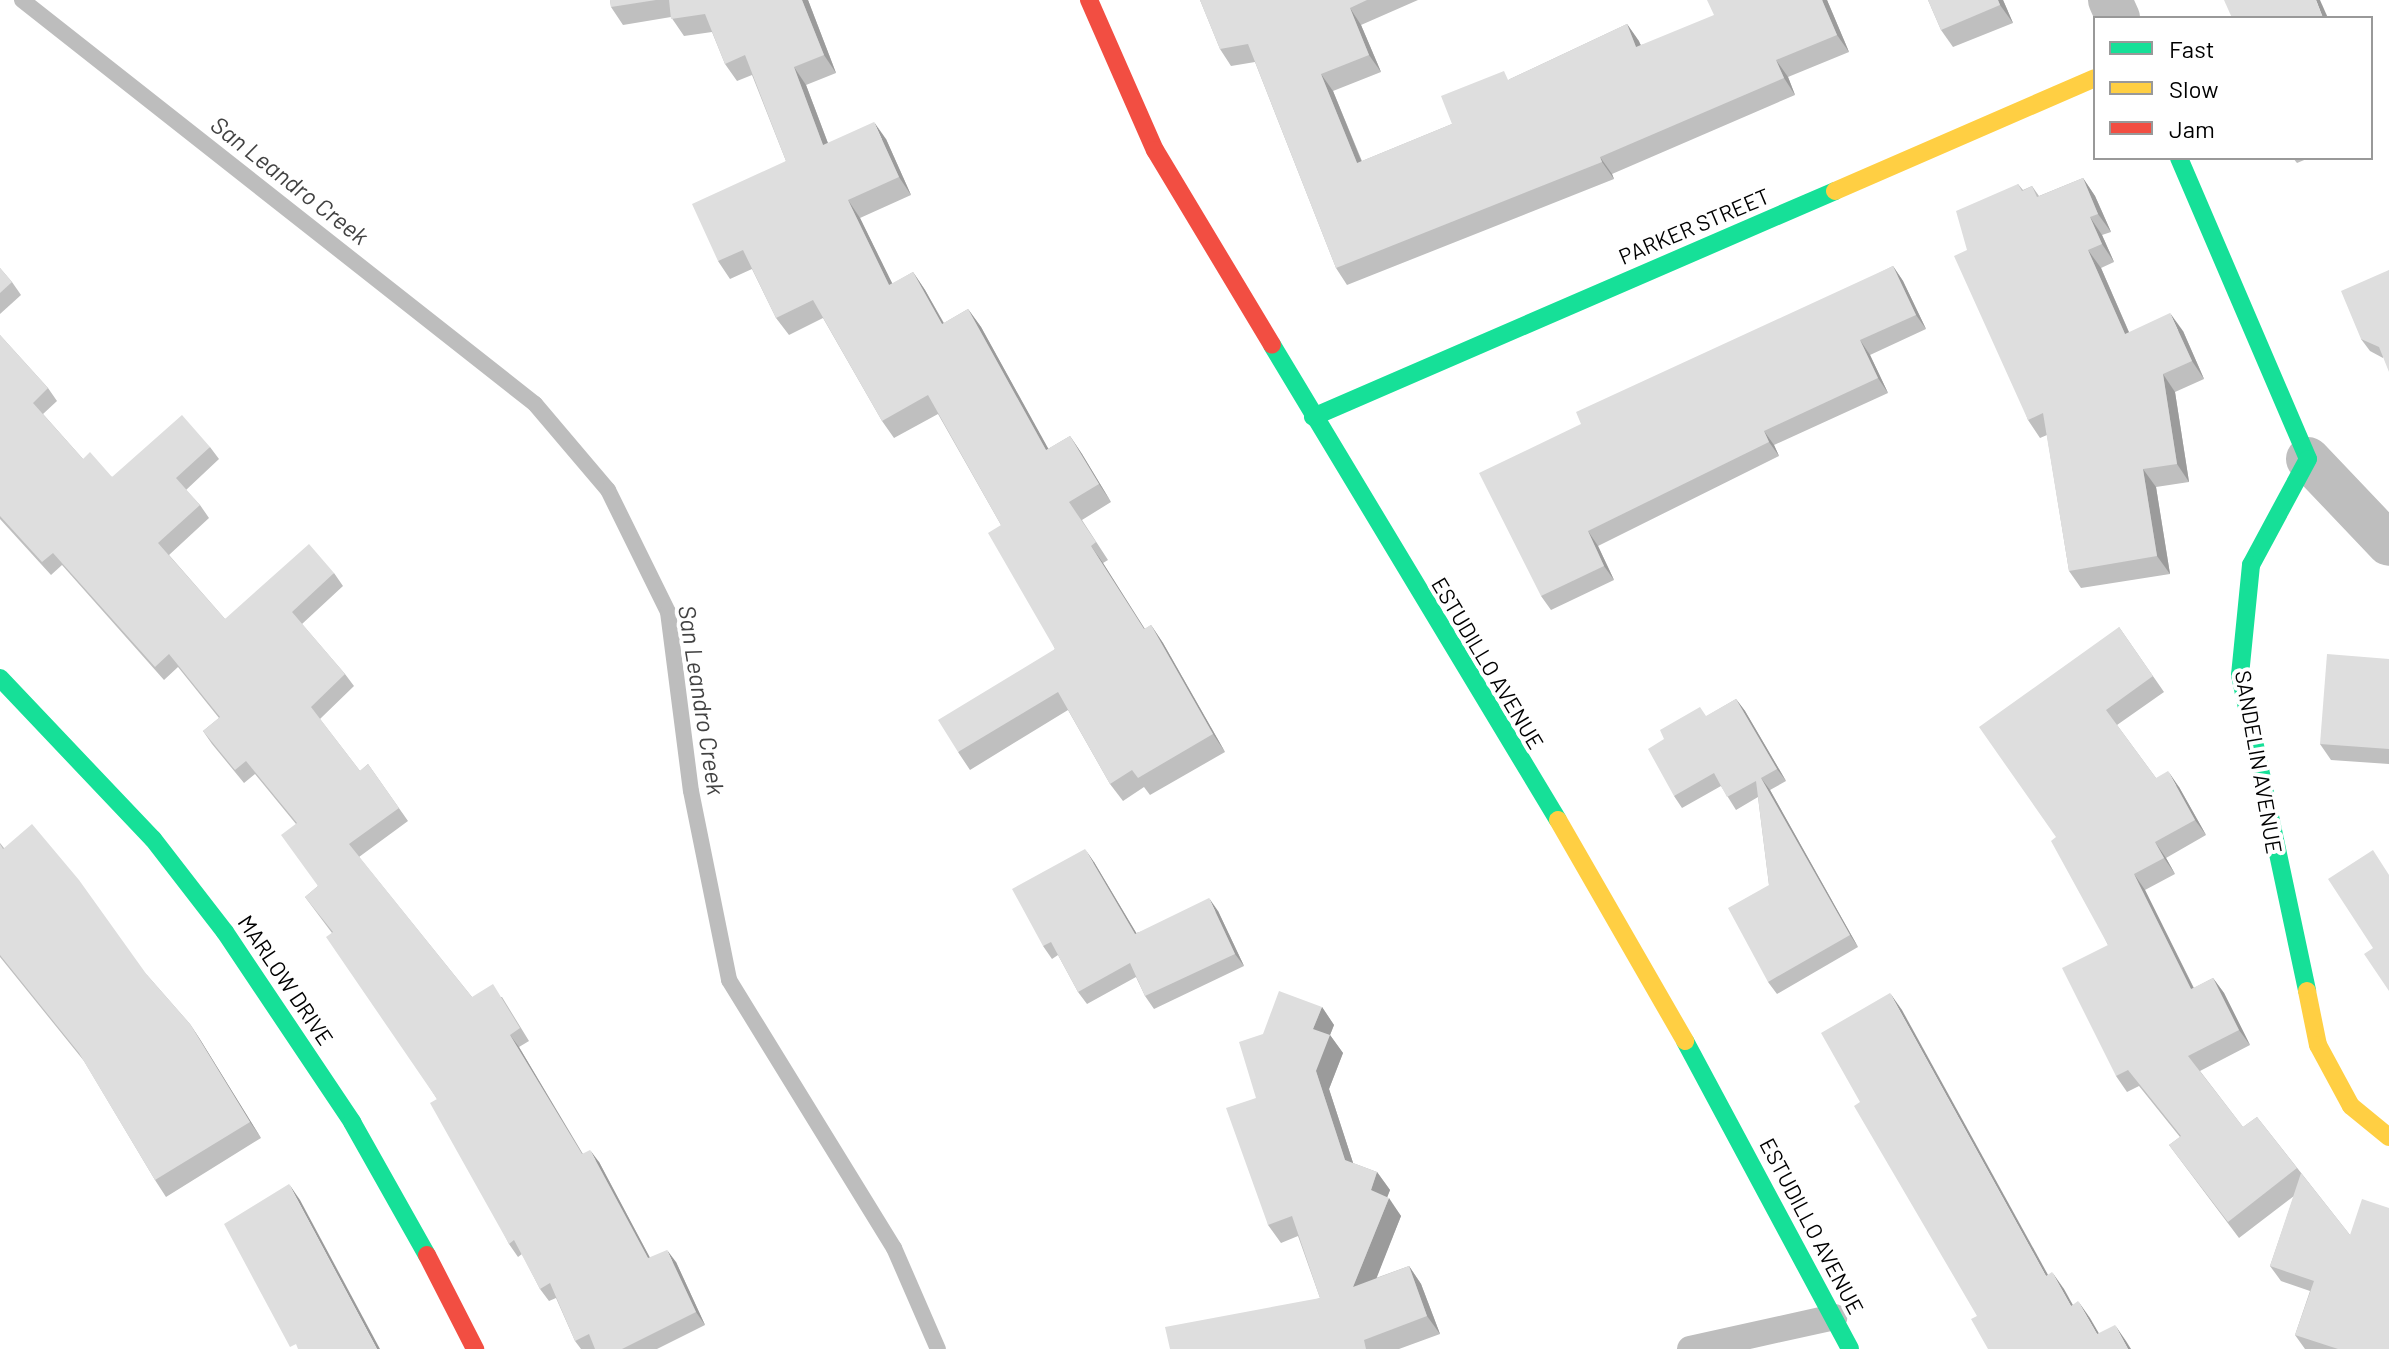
<!DOCTYPE html>
<html>
<head>
<meta charset="utf-8">
<style>
	body { margin:0 }
	#map { position:relative; width:2389px; height:1349px; overflow:hidden; background:#fff; font-family:Barlow,sans-serif }
	div>[style] { position:absolute }
	.stream>* { height:16px; margin:-8px; padding:0 8px; transform-origin:8px; border-radius:8px; background:#bdbdbd }
	.lane>* { height:26px; margin:-13px; padding:0 13px; transform-origin:13px; border-radius:13px; background:#bebebe }
	.street>* { height:44px; margin:-22px; padding:0 22px; transform-origin:22px; border-radius:22px; background:#bebebe }
	.fast>* { height:18px; margin:-9px; padding:0 9px; transform-origin:9px; border-radius:9px; background:#16e098 }
	.slow>* { height:18px; margin:-9px; padding:0 9px; transform-origin:9px; border-radius:9px; background:#ffcf43 }
	.jam>* { height:18px; margin:-9px; padding:0 9px; transform-origin:9px; border-radius:9px; background:#f24e42 }
	.wall>* { inset:0; background:#bfbfbf }
	.shaded-wall>* { inset:0; background:#9b9b9b }
	.building>* { inset:0; background:#dedede }
	span { translate:-50% -50%; white-space:nowrap; text-align:center; line-height:1.15; -webkit-text-stroke:8px #fff; paint-order:stroke }
	.street-label { font-size:22px; color:#000 }
	.water-label { font-size:24px; color:#424242; font-style:italic }
	.legend { position:absolute; left:2093px; top:16px; width:280px; height:144px; box-sizing:border-box; background:#fff; border:2px solid #999; margin:0; padding:10px 14px; list-style:none; font-size:24px; color:#000 }
	.legend li { display:flex; align-items:center; gap:16px; height:40px }
	.legend b { width:40px; border:2px solid #999 }
</style>
</head>
<body>
<div id="map">
	<div class="stream">
		<i style="left:22px;top:0;width:653px;rotate:38.22deg"></i>
		<i style="left:535px;top:404px;width:113px;rotate:49.7deg"></i>
		<i style="left:608px;top:490px;width:136px;rotate:63.8deg"></i>
		<i style="left:668px;top:612px;width:180px;rotate:82.7deg"></i>
		<i style="left:691px;top:791px;width:193px;rotate:78.6deg"></i>
		<i style="left:729px;top:980px;width:315px;rotate:58.4deg"></i>
		<i style="left:894px;top:1248px;width:110px;rotate:66.5deg"></i>
	</div>
	<div class="lane">
		<i style="left:1690px;top:1349px;width:148px;rotate:-12.5deg"></i>
	</div>
	<div class="street">
		<i style="left:2110px;top:0;width:20px;rotate:66deg"></i>
		<i style="left:2308px;top:459px;width:117px;rotate:46.4deg"></i>
	</div>
	<div class="fast">
		<i style="left:2179px;top:158px;width:327px;rotate:66.8deg"></i>
		<i style="left:2308px;top:459px;width:120px;rotate:118.3deg"></i>
		<i style="left:2251px;top:565px;width:111px;rotate:95.7deg"></i>
		<i style="left:2240px;top:675px;width:323px;rotate:78deg"></i>
		<i style="left:1272px;top:345px;width:554px;rotate:58.95deg"></i>
		<i style="left:1313px;top:417px;width:569px;rotate:-23.41deg"></i>
		<i style="left:0;top:678px;width:222px;rotate:46.5deg"></i>
		<i style="left:153px;top:839px;width:118px;rotate:52.3deg"></i>
		<i style="left:225px;top:932px;width:229px;rotate:56.2deg"></i>
		<i style="left:352px;top:1122px;width:153px;rotate:60.6deg"></i>
		<i style="left:1685px;top:1041px;width:349px;rotate:61.8deg"></i>
	</div>
	<div class="slow">
		<i style="left:1835px;top:191px;width:283px;rotate:-23.5deg"></i>
		<i style="left:1558px;top:820px;width:255px;rotate:60.1deg"></i>
		<i style="left:2307px;top:991px;width:55px;rotate:78.5deg"></i>
		<i style="left:2318px;top:1045px;width:69px;rotate:61.6deg"></i>
		<i style="left:2351px;top:1106px;width:49px;rotate:39.2deg"></i>
	</div>
	<div class="jam">
		<i style="left:1089px;top:0;width:164px;rotate:66.3deg"></i>
		<i style="left:1155px;top:150px;width:227px;rotate:59deg"></i>
		<i style="left:427px;top:1255px;width:106px;rotate:62.9deg"></i>
	</div>
	<div class="wall">
		<i style="clip-path:polygon(610px 0,808px 0,836px 73px,806px 85px,828px 143px,886px 139px,911px 195px,860px 218px,892px 284px,913px 272px,925px 290px,944px 323px,968px 309px,981px 327px,1048px 449px,1070px 436px,1082px 454px,1111px 502px,1082px 520px,1108px 560px,1103px 563px,1145px 629px,1151px 625px,1163px 643px,1225px 752px,1150px 795px,1144px 787px,1123px 801px,1110px 784px,1068px 710px,970px 770px,958px 752px,1055px 649px,1001px 525px,938px 414px,894px 438px,882px 421px,823px 318px,789px 335px,776px 318px,752px 269px,730px 279px,718px 261px,786px 161px,752px 75px,737px 81px,725px 64px,712px 32px,684px 36px,671px 17px,623px 25px,611px 7px)"></i>
		<i style="clip-path:polygon(1200px 0,1418px 0,1361px 25px,1381px 72px,1333px 91px,1362px 161px,1452px 124px,1510px 79px,1627px 24px,1641px 45px,1827px 0,1849px 52px,1788px 77px,1795px 95px,1612px 174px,1614px 179px,1347px 285px,1336px 268px,1255px 62px,1231px 66px,1220px 49px)"></i>
		<i style="clip-path:polygon(1928px 0,2003px 0,2013px 23px,1953px 47px,1941px 30px)"></i>
		<i style="clip-path:polygon(2293px 158px,2309px 158px,2297px 163px)"></i>
		<i style="clip-path:polygon(2083px 178px,2095px 196px,2111px 232px,2102px 235px,2114px 262px,2101px 268px,2129px 332px,2183px 331px,2204px 379px,2175px 392px,2189px 482px,2156px 487px,2170px 574px,2081px 588px,2069px 571px,2047px 435px,2040px 438px,2028px 420px,1967px 250px,2018px 184px,2023px 190px,2032px 186px,2039px 196px)"></i>
		<i style="clip-path:polygon(1893px 266px,1903px 281px,1926px 329px,1870px 355px,1888px 393px,1774px 445px,1779px 456px,1598px 546px,1614px 580px,1551px 610px,1541px 596px,1581px 424px)"></i>
		<i style="clip-path:polygon(0 268px,12px 282px,21px 295px,0 314px)"></i>
		<i style="clip-path:polygon(2389px 270px,2383px 358px,2370px 351px,2361px 339px)"></i>
		<i style="clip-path:polygon(0 335px,48px 388px,57px 401px,43px 414px,83px 459px,112px 477px,210px 447px,219px 459px,186px 490px,200px 505px,209px 518px,169px 555px,225px 619px,334px 573px,343px 586px,302px 624px,345px 674px,354px 686px,320px 719px,360px 771px,368px 764px,408px 821px,359px 857px,472px 997px,502px 997px,529px 1041px,519px 1047px,583px 1154px,599px 1162px,650px 1258px,676px 1262px,705px 1325px,657px 1349px,581px 1349px,575px 1341px,556px 1298px,549px 1301px,540px 1289px,522px 1254px,518px 1257px,509px 1244px,437px 1099px,332px 933px,305px 897px,318px 886px,296px 824px,255px 774px,244px 783px,212px 744px,203px 731px,219px 718px,178px 667px,164px 680px,62px 565px,51px 575px,0 519px)"></i>
		<i style="clip-path:polygon(2119px 627px,2164px 692px,2117px 725px,2156px 778px,2179px 787px,2206px 835px,2166px 858px,2175px 874px,2145px 890px,2194px 988px,2213px 978px,2224px 993px,2250px 1045px,2200px 1071px,2243px 1127px,2257px 1117px,2350px 1235px,2389px 1349px,2305px 1349px,2295px 1335px,2310px 1291px,2281px 1281px,2270px 1266px,2294px 1196px,2239px 1238px,2169px 1145px,2180px 1137px,2139px 1086px,2127px 1092px,2116px 1076px,2108px 945px,2056px 837px)"></i>
		<i style="clip-path:polygon(2389px 659px,2389px 764px,2331px 760px,2320px 744px)"></i>
		<i style="clip-path:polygon(1736px 699px,1745px 711px,1786px 781px,1770px 790px,1858px 947px,1777px 994px,1768px 982px,1769px 885px,1758px 797px,1736px 810px,1721px 786px,1682px 808px,1674px 796px,1707px 716px)"></i>
		<i style="clip-path:polygon(0 843px,4px 848px,147px 975px,190px 1024px,201px 1041px,261px 1138px,166px 1197px,155px 1180px,84px 1061px,0 957px)"></i>
		<i style="clip-path:polygon(1094px 862px,1136px 933px,1218px 911px,1244px 966px,1154px 1009px,1145px 996px,1136px 977px,1087px 1004px,1078px 992px,1058px 955px,1052px 959px,1043px 946px)"></i>
		<i style="clip-path:polygon(1322px 1007px,1334px 1025px,1330px 1035px,1343px 1053px,1329px 1089px,1353px 1163px,1377px 1172px,1390px 1190px,1387px 1197px,1401px 1216px,1376px 1278px,1409px 1266px,1421px 1284px,1440px 1334px,1399px 1349px,1170px 1349px,1320px 1298px,1298px 1236px,1281px 1243px,1268px 1225px,1256px 1098px)"></i>
	</div>
	<div class="shaded-wall">
		<i style="clip-path:polygon(802px 0,808px 0,836px 73px,824px 55px)"></i>
		<i style="clip-path:polygon(1822px 0,1827px 0,1849px 52px,1837px 35px)"></i>
		<i style="clip-path:polygon(1998px 0,2003px 0,2013px 23px,2000px 5px)"></i>
		<i style="clip-path:polygon(2316px 0,2320px 0,2328px 18px,2323px 18px)"></i>
		<i style="clip-path:polygon(1350px 8px,1361px 25px,1381px 72px,1369px 55px)"></i>
		<i style="clip-path:polygon(1627px 24px,1639px 41px,1648px 64px,1636px 47px)"></i>
		<i style="clip-path:polygon(1776px 60px,1788px 77px,1795px 95px,1784px 78px)"></i>
		<i style="clip-path:polygon(794px 67px,806px 85px,835px 162px,823px 145px)"></i>
		<i style="clip-path:polygon(1321px 74px,1333px 91px,1369px 180px,1357px 163px)"></i>
		<i style="clip-path:polygon(874px 122px,886px 139px,911px 195px,899px 177px)"></i>
		<i style="clip-path:polygon(1600px 157px,1612px 174px,1614px 179px,1602px 162px)"></i>
		<i style="clip-path:polygon(2083px 178px,2095px 196px,2111px 232px,2098px 214px)"></i>
		<i style="clip-path:polygon(848px 200px,860px 218px,902px 303px,889px 285px)"></i>
		<i style="clip-path:polygon(2090px 217px,2102px 235px,2114px 262px,2102px 244px)"></i>
		<i style="clip-path:polygon(2088px 250px,2101px 268px,2137px 351px,2125px 334px)"></i>
		<i style="clip-path:polygon(1893px 266px,1903px 281px,1926px 329px,1916px 315px)"></i>
		<i style="clip-path:polygon(913px 272px,925px 290px,954px 342px,942px 324px)"></i>
		<i style="clip-path:polygon(968px 309px,981px 327px,1059px 468px,1046px 450px)"></i>
		<i style="clip-path:polygon(2170px 313px,2183px 331px,2204px 379px,2192px 361px)"></i>
		<i style="clip-path:polygon(1860px 340px,1870px 355px,1888px 393px,1878px 378px)"></i>
		<i style="clip-path:polygon(2163px 374px,2175px 392px,2189px 482px,2177px 464px)"></i>
		<i style="clip-path:polygon(1764px 431px,1774px 445px,1779px 456px,1769px 442px)"></i>
		<i style="clip-path:polygon(1070px 436px,1082px 454px,1111px 502px,1099px 484px)"></i>
		<i style="clip-path:polygon(2143px 469px,2156px 487px,2170px 574px,2157px 556px)"></i>
		<i style="clip-path:polygon(1588px 531px,1598px 546px,1614px 580px,1604px 566px)"></i>
		<i style="clip-path:polygon(1091px 546px,1103px 563px,1156px 647px,1144px 629px)"></i>
		<i style="clip-path:polygon(1151px 625px,1163px 643px,1225px 752px,1213px 734px)"></i>
		<i style="clip-path:polygon(1736px 699px,1745px 711px,1786px 781px,1777px 769px)"></i>
		<i style="clip-path:polygon(2168px 771px,2179px 787px,2206px 835px,2195px 820px)"></i>
		<i style="clip-path:polygon(1761px 778px,1770px 790px,1858px 947px,1850px 935px)"></i>
		<i style="clip-path:polygon(2155px 842px,2166px 858px,2175px 874px,2164px 858px)"></i>
		<i style="clip-path:polygon(1085px 849px,1094px 862px,1144px 946px,1135px 934px)"></i>
		<i style="clip-path:polygon(2134px 874px,2145px 890px,2202px 1005px,2191px 989px)"></i>
		<i style="clip-path:polygon(1209px 898px,1218px 911px,1244px 966px,1235px 954px)"></i>
		<i style="clip-path:polygon(2213px 978px,2224px 993px,2250px 1045px,2239px 1030px)"></i>
		<i style="clip-path:polygon(1890px 993px,1902px 1010px,2058px 1293px,2046px 1276px)"></i>
		<i style="clip-path:polygon(1322px 1007px,1334px 1025px,1330px 1035px,1343px 1053px,1329px 1089px,1358px 1178px,1345px 1160px,1316px 1071px,1313px 1029px)"></i>
		<i style="clip-path:polygon(190px 1024px,201px 1041px,261px 1138px,250px 1122px)"></i>
		<i style="clip-path:polygon(510px 1035px,519px 1047px,590px 1167px,582px 1154px)"></i>
		<i style="clip-path:polygon(590px 1150px,599px 1162px,657px 1271px,648px 1258px)"></i>
		<i style="clip-path:polygon(1377px 1172px,1390px 1190px,1383px 1208px,1371px 1190px)"></i>
		<i style="clip-path:polygon(289px 1184px,300px 1200px,380px 1349px,377px 1349px)"></i>
		<i style="clip-path:polygon(1389px 1198px,1401px 1216px,1366px 1305px,1353px 1287px)"></i>
		<i style="clip-path:polygon(667px 1250px,676px 1262px,705px 1325px,696px 1312px)"></i>
		<i style="clip-path:polygon(1409px 1266px,1421px 1284px,1440px 1334px,1427px 1316px)"></i>
		<i style="clip-path:polygon(2052px 1272px,2064px 1289px,2083px 1323px,2071px 1306px)"></i>
		<i style="clip-path:polygon(2078px 1301px,2090px 1318px,2108px 1349px,2097px 1334px)"></i>
		<i style="clip-path:polygon(2115px 1325px,2126px 1341px,2131px 1349px,2128px 1349px)"></i>
	</div>
	<div class="building">
		<i style="clip-path:polygon(610px 0,656px 0,611px 7px)"></i>
		<i style="clip-path:polygon(669px 0,802px 0,824px 55px,794px 67px,823px 145px,874px 122px,899px 177px,848px 200px,889px 285px,913px 272px,942px 324px,968px 309px,1046px 450px,1070px 436px,1099px 484px,1069px 502px,1096px 542px,1091px 546px,1144px 629px,1151px 625px,1213px 734px,1138px 778px,1132px 770px,1110px 784px,1058px 692px,958px 752px,938px 720px,1055px 649px,988px 533px,1001px 525px,928px 395px,882px 421px,813px 300px,776px 318px,743px 250px,718px 261px,692px 204px,786px 161px,745px 55px,725px 64px,705px 14px,671px 19px)"></i>
		<i style="clip-path:polygon(1200px 0,1367px 0,1350px 8px,1369px 55px,1321px 74px,1357px 163px,1452px 124px,1441px 96px,1504px 71px,1508px 80px,1627px 24px,1636px 47px,1714px 15px,1707px 0,1822px 0,1837px 35px,1776px 60px,1784px 78px,1600px 157px,1602px 162px,1336px 268px,1248px 44px,1220px 49px)"></i>
		<i style="clip-path:polygon(1928px 0,1998px 0,2000px 5px,1941px 30px)"></i>
		<i style="clip-path:polygon(2224px 0,2316px 0,2323px 18px,2232px 18px)"></i>
		<i style="clip-path:polygon(2083px 178px,2098px 214px,2090px 217px,2102px 244px,2088px 250px,2125px 334px,2170px 313px,2192px 361px,2163px 374px,2177px 464px,2143px 469px,2157px 556px,2069px 571px,2043px 413px,2028px 420px,1954px 256px,1967px 250px,1956px 211px,2018px 184px,2022px 191px,2032px 186px,2037px 197px)"></i>
		<i style="clip-path:polygon(1893px 266px,1916px 315px,1860px 340px,1878px 378px,1764px 431px,1769px 442px,1588px 531px,1604px 566px,1541px 596px,1479px 473px,1581px 424px,1576px 412px)"></i>
		<i style="clip-path:polygon(0 268px,12px 282px,0 293px)"></i>
		<i style="clip-path:polygon(2389px 270px,2389px 372px,2379px 347px,2361px 339px,2341px 291px)"></i>
		<i style="clip-path:polygon(0 335px,48px 388px,33px 403px,83px 459px,90px 452px,112px 477px,182px 415px,210px 447px,176px 478px,200px 505px,158px 543px,225px 619px,309px 544px,334px 573px,292px 612px,345px 674px,311px 707px,360px 771px,368px 764px,399px 808px,349px 844px,472px 997px,493px 984px,520px 1028px,510px 1035px,582px 1154px,590px 1150px,648px 1258px,667px 1250px,696px 1312px,622px 1349px,595px 1349px,589px 1334px,575px 1341px,550px 1283px,540px 1289px,514px 1240px,509px 1244px,430px 1103px,437px 1099px,326px 937px,333px 932px,305px 897px,318px 886px,281px 835px,297px 823px,246px 761px,235px 770px,203px 731px,220px 717px,169px 654px,155px 667px,53px 553px,42px 562px,0 516px)"></i>
		<i style="clip-path:polygon(2119px 627px,2153px 676px,2106px 710px,2156px 778px,2168px 771px,2195px 820px,2155px 842px,2164px 858px,2134px 874px,2191px 989px,2213px 978px,2239px 1030px,2188px 1056px,2243px 1127px,2257px 1117px,2297px 1168px,2228px 1222px,2169px 1145px,2181px 1136px,2128px 1070px,2116px 1076px,2062px 968px,2108px 945px,2051px 841px,2056px 837px,1979px 727px)"></i>
		<i style="clip-path:polygon(2327px 654px,2389px 659px,2389px 749px,2320px 744px)"></i>
		<i style="clip-path:polygon(1736px 699px,1777px 769px,1761px 778px,1850px 935px,1768px 982px,1728px 908px,1769px 885px,1756px 781px,1727px 797px,1714px 773px,1674px 796px,1648px 749px,1664px 739px,1660px 730px,1700px 707px,1706px 716px)"></i>
		<i style="clip-path:polygon(32px 824px,79px 880px,147px 975px,190px 1024px,250px 1122px,155px 1180px,79px 1053px,0 955px,0 844px,3px 849px)"></i>
		<i style="clip-path:polygon(1085px 849px,1135px 934px,1209px 898px,1235px 954px,1145px 996px,1130px 963px,1078px 992px,1051px 942px,1043px 946px,1012px 889px)"></i>
		<i style="clip-path:polygon(2373px 850px,2389px 875px,2389px 991px,2364px 954px,2373px 948px,2328px 879px)"></i>
		<i style="clip-path:polygon(1279px 991px,1322px 1007px,1313px 1029px,1330px 1035px,1316px 1071px,1345px 1160px,1377px 1172px,1371px 1190px,1389px 1198px,1353px 1287px,1409px 1266px,1427px 1316px,1364px 1340px,1366px 1349px,1170px 1349px,1165px 1327px,1320px 1298px,1292px 1216px,1268px 1225px,1226px 1108px,1256px 1098px,1239px 1042px,1263px 1034px)"></i>
		<i style="clip-path:polygon(1890px 993px,2046px 1276px,2052px 1272px,2071px 1306px,2078px 1301px,2097px 1334px,2115px 1325px,2128px 1349px,1988px 1349px,1971px 1319px,1977px 1316px,1854px 1106px,1860px 1102px,1821px 1033px)"></i>
		<i style="clip-path:polygon(2301px 1173px,2350px 1235px,2362px 1199px,2389px 1208px,2389px 1349px,2338px 1349px,2295px 1335px,2314px 1281px,2270px 1266px)"></i>
		<i style="clip-path:polygon(289px 1184px,377px 1349px,298px 1349px,296px 1344px,290px 1347px,224px 1224px)"></i>
	</div>
	<div class="street-label">
		<span style="left:1694px;top:226px;rotate:-23deg">PARKER STREET</span>
		<span style="left:1488px;top:663px;rotate:59deg">ESTUDILLO AVENUE</span>
		<span style="left:2259px;top:762px;rotate:80deg">SANDELIN AVENUE</span>
		<span style="left:286px;top:980px;rotate:56deg">MARLOW DRIVE</span>
		<span style="left:1812px;top:1226px;rotate:62deg">ESTUDILLO AVENUE</span>
	</div>
	<div class="water-label">
		<span style="left:290px;top:180px;rotate:38deg">San Leandro Creek</span>
		<span style="left:702px;top:700px;rotate:81deg">San Leandro Creek</span>
	</div>
	<ul class="legend">
	<li><b style="height:10px;background:#16e098"></b>Fast</li>
	<li><b style="height:10px;background:#ffcf43"></b>Slow</li>
	<li><b style="height:10px;background:#f24e42"></b>Jam</li>
	</ul>
</div>
</body>
</html>
